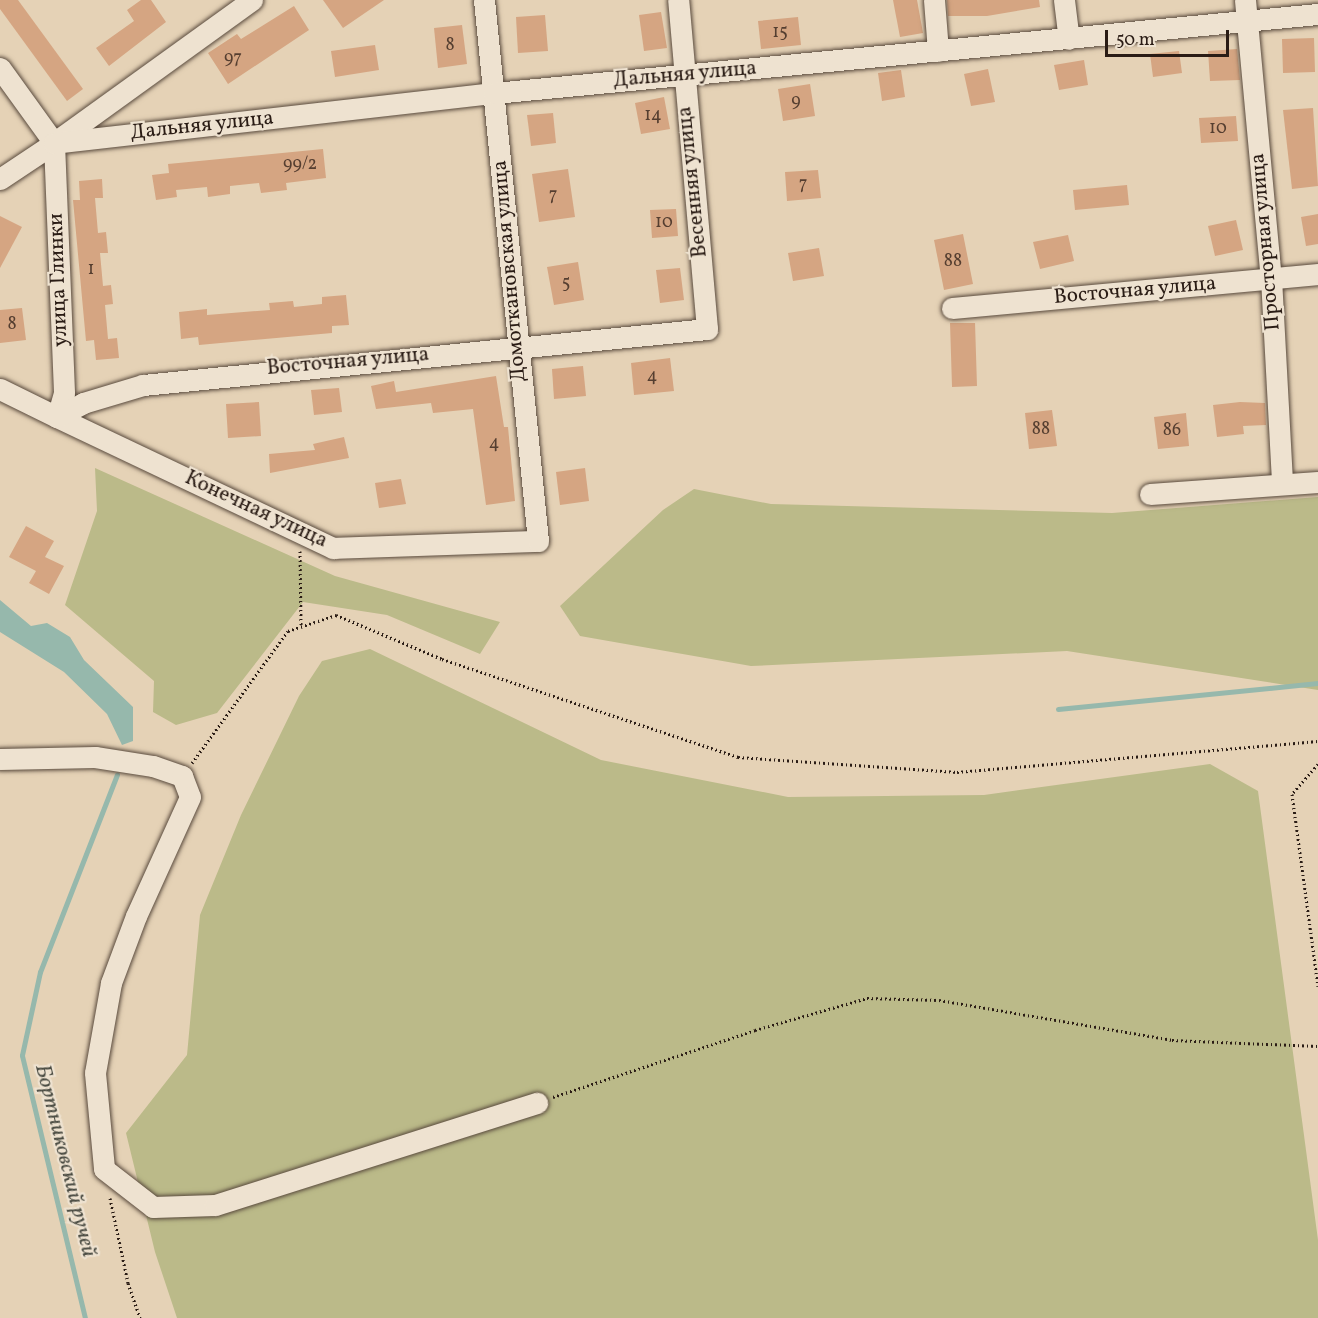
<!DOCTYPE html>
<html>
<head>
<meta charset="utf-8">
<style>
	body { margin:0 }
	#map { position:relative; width:1318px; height:1318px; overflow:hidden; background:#e5d2b6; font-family:Vollkorn,serif }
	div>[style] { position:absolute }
	.green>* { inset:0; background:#bbba89 }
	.water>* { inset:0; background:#96b8ac }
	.stream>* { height:5px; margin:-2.5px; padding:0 2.5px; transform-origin:2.5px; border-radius:2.5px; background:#96b8ac }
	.building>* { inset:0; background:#d5a582 }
	.path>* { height:3px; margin-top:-1.5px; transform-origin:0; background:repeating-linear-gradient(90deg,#2a1c15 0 1.5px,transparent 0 4.5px) }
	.roads { filter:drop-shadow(0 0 2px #594a3d) drop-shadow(0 0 2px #594a3d) }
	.minor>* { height:21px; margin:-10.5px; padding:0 10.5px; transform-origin:10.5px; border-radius:10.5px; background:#eee2d0 }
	span { translate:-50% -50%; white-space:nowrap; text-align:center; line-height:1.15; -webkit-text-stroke:4.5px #eee2d0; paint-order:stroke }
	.number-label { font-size:18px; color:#553e30 }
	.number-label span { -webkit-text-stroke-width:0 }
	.street-label { font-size:21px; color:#2a1c15 }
	.water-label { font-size:22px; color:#4a4b42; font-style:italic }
	.scale { position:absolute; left:1105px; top:30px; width:124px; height:27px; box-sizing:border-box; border:3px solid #2a1c15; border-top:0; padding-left:8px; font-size:18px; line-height:21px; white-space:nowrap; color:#2a1c15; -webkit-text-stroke:4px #eee2d0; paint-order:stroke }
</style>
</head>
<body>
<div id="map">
	<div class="green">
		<i style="clip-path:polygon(95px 468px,335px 576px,500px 622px,480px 654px,387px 615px,303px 602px,217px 713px,176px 725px,153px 712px,154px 681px,65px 605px,97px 511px)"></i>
		<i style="clip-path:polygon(694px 489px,771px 504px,1112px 513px,1318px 497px,1318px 690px,1067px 651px,751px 666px,580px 636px,560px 606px,663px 510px)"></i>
		<i style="clip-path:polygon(370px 649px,601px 760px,788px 797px,984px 795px,1210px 764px,1258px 791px,1318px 1240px,1318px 1318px,177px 1318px,155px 1252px,126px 1133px,187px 1055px,200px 915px,241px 815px,299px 696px,322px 661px)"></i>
	</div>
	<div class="water">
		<i style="clip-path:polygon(0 600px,31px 626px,47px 623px,70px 637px,84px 660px,133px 707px,133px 741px,122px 745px,107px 714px,64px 672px,0 632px)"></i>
	</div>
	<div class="stream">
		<i style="left:1058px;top:709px;width:261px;rotate:-5.7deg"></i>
		<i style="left:85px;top:1318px;width:270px;rotate:-103.5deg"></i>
		<i style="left:22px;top:1055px;width:85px;rotate:-77.8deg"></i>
		<i style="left:40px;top:972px;width:212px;rotate:-68.7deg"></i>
	</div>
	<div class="building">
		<i style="clip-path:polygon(0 0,18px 0,83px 89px,67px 101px,0 9px)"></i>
		<i style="clip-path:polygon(141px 0,151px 0,166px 22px,109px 66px,96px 48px,134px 21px,127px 10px)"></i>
		<i style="clip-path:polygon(323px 0,384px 0,343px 28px)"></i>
		<i style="clip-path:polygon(893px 0,917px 0,923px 33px,900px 37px)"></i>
		<i style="clip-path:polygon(947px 0,1039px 0,1040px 7px,987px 16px,948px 16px)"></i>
		<i style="clip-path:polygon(294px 6px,309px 30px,228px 84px,208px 53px,237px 34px,241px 39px)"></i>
		<i style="clip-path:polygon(661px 12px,667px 48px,644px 51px,639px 15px)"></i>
		<i style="clip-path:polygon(545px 15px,548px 51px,518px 53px,516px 17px)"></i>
		<i style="clip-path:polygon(798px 17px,801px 45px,761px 49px,758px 21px)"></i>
		<i style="clip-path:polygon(462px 25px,467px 64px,438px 68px,434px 28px)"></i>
		<i style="clip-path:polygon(1314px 38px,1315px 72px,1283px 73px,1282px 39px)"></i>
		<i style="clip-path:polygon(375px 45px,379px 70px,335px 77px,331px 51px)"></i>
		<i style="clip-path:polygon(1237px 49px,1240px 80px,1210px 81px,1208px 51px)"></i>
		<i style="clip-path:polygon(1179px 51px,1182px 73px,1153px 77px,1150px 54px)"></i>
		<i style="clip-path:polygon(1084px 60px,1088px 85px,1059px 90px,1054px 65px)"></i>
		<i style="clip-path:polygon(988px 69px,995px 102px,971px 106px,964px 74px)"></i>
		<i style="clip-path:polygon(901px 70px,905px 97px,882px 101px,878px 73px)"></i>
		<i style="clip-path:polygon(810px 84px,815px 116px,783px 121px,778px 89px)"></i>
		<i style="clip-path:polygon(664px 97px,670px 129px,641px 134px,635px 103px)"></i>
		<i style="clip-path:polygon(1313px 108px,1318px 186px,1292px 189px,1283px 110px)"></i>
		<i style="clip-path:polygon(553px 113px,556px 143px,531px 146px,527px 115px)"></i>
		<i style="clip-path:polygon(1236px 116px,1238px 141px,1201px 143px,1199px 118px)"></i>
		<i style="clip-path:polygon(323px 149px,326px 178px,286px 183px,287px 190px,261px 193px,259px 183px,230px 186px,230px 194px,208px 197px,207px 187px,176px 190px,177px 197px,156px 200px,152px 175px,169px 173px,168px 164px)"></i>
		<i style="clip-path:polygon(568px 169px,575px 217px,539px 222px,532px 174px)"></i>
		<i style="clip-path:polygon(818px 170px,821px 198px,787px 201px,785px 172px)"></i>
		<i style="clip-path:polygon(102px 179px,103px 198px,95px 198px,98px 233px,106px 232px,108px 253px,100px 253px,103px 286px,111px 285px,113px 304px,105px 305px,108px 339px,117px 338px,119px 358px,96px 360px,94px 340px,86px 341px,73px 200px,80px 200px,79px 181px)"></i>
		<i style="clip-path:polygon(1127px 185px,1129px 205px,1075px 210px,1073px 190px)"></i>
		<i style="clip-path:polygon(676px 209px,678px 236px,652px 238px,650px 210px)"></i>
		<i style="clip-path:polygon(1318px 214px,1318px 244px,1306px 246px,1301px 217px)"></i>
		<i style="clip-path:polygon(0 216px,22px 227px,0 268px)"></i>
		<i style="clip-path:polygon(1236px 220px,1243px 250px,1215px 256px,1208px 226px)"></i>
		<i style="clip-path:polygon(963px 234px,973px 284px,944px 290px,934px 240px)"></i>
		<i style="clip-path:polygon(1068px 235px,1074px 261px,1040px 269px,1033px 242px)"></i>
		<i style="clip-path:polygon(819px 248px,824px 276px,793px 281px,788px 253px)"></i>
		<i style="clip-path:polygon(578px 262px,584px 300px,554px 305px,547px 267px)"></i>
		<i style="clip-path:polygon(680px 268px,684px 300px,660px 303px,656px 270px)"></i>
		<i style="clip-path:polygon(346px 295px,349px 325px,332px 326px,332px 333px,199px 345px,198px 337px,181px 339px,179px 312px,207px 309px,207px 315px,270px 310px,269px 303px,293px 301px,294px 307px,322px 304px,322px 297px)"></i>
		<i style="clip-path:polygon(22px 308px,26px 340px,0 343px,0 310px)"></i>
		<i style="clip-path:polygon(950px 323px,975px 323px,977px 386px,952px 387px)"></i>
		<i style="clip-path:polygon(670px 358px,674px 391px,634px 395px,631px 363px)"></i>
		<i style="clip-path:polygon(583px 366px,586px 396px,554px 399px,552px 369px)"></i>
		<i style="clip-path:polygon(496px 376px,504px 427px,508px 427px,515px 501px,486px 505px,473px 409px,433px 413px,431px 403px,376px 409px,371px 386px,394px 381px,396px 392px)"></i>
		<i style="clip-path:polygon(339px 388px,342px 412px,314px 415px,311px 390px)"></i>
		<i style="clip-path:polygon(259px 402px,261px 436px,228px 438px,226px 404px)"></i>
		<i style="clip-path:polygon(1240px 402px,1265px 403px,1266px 425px,1243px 426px,1244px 434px,1217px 437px,1213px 405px)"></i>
		<i style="clip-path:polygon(1052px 410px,1057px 446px,1029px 449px,1025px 413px)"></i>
		<i style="clip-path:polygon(1186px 413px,1189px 446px,1158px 449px,1154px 417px)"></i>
		<i style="clip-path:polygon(344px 437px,349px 458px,270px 473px,269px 454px,315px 450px,313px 444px)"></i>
		<i style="clip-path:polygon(585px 468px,589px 501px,560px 505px,556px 472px)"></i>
		<i style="clip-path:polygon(401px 479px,406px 504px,379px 508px,375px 483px)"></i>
		<i style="clip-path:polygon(26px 526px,54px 541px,45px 557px,64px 566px,49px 594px,29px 583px,36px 571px,9px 557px)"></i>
	</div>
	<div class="path">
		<i style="left:300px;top:551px;width:76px;rotate:89.2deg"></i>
		<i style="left:192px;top:763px;width:163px;rotate:-54deg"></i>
		<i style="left:288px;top:631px;width:51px;rotate:-18.4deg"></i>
		<i style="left:336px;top:615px;width:115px;rotate:22.5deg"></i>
		<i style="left:442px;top:659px;width:312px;rotate:18.3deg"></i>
		<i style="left:738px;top:757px;width:220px;rotate:3.9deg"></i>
		<i style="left:957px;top:772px;width:362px;rotate:-4.9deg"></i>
		<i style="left:1318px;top:764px;width:40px;rotate:131deg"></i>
		<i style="left:1292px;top:794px;width:194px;rotate:82.3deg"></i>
		<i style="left:553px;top:1097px;width:213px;rotate:-18.3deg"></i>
		<i style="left:755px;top:1030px;width:116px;rotate:-15.9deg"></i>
		<i style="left:867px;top:998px;width:72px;rotate:1.6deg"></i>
		<i style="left:939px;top:1000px;width:236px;rotate:9.7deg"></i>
		<i style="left:1172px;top:1040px;width:146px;rotate:2.4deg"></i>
		<i style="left:110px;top:1198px;width:87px;rotate:78deg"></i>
		<i style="left:128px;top:1283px;width:37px;rotate:71deg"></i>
	</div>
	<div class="roads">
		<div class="minor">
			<i style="left:252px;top:0;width:244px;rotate:144.2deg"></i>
			<i style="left:54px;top:143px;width:250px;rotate:87.7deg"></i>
			<i style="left:64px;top:393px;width:25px;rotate:106deg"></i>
			<i style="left:57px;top:417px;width:306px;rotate:25.4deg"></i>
			<i style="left:333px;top:548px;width:205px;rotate:-2deg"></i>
			<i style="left:538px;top:541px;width:544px;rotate:-95.7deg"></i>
			<i style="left:934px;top:0;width:51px;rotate:85.5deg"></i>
			<i style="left:1064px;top:0;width:39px;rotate:83deg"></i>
			<i style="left:1245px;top:0;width:279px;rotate:84.7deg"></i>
			<i style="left:1271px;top:278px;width:206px;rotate:86.9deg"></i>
			<i style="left:0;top:68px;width:92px;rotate:54.2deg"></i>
			<i style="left:0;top:179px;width:65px;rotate:-33.7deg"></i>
			<i style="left:54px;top:143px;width:443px;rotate:-6.5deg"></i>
			<i style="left:494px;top:93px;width:828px;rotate:-5.48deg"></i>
			<i style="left:952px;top:308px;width:368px;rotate:-5.3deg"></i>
			<i style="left:0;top:389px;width:64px;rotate:26.2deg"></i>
			<i style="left:57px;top:417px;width:30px;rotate:-28deg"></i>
			<i style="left:83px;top:403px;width:63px;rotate:-16.7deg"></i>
			<i style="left:143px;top:385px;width:567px;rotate:-5.67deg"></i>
			<i style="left:707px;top:329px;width:330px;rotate:-95deg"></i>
			<i style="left:1150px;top:494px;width:168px;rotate:-4.1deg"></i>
			<i style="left:0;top:759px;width:95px;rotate:-1.2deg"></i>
			<i style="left:95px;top:757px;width:59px;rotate:8.8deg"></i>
			<i style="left:153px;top:766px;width:31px;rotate:19deg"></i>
			<i style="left:182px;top:776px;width:22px;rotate:69deg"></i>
			<i style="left:190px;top:797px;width:131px;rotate:114.4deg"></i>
			<i style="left:136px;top:916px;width:72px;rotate:110.5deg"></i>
			<i style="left:111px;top:983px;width:91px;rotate:100.1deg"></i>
			<i style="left:95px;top:1073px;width:96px;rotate:84.6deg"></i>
			<i style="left:104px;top:1169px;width:62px;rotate:37.8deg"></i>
			<i style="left:153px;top:1207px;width:62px;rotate:-1.8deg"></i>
			<i style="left:215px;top:1205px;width:338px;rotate:-17.6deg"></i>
		</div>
	</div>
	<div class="number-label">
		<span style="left:780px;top:33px">15</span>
		<span style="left:450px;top:46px">8</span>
		<span style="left:233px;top:59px">97</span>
		<span style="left:796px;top:102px">9</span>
		<span style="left:653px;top:116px">14</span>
		<span style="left:1218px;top:129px">10</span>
		<span style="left:300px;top:165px">99/2</span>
		<span style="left:803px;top:185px">7</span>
		<span style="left:553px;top:196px">7</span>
		<span style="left:664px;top:223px">10</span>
		<span style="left:953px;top:262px">88</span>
		<span style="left:91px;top:270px">1</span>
		<span style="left:566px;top:284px">5</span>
		<span style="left:12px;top:325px">8</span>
		<span style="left:652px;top:377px">4</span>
		<span style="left:1041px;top:430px">88</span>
		<span style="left:1172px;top:431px">86</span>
		<span style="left:494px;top:444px">4</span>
	</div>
	<div class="street-label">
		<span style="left:685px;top:75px;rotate:-5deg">Дальняя улица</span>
		<span style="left:202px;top:126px;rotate:-6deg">Дальняя улица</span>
		<span style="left:693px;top:182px;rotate:-96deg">Весенняя улица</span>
		<span style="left:1266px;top:242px;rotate:-95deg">Просторная улица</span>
		<span style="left:510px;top:271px;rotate:-95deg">Домоткановская улица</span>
		<span style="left:59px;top:280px;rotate:-92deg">улица Глинки</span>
		<span style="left:1135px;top:291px;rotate:-5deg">Восточная улица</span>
		<span style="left:348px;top:362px;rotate:-5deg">Восточная улица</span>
		<span style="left:256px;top:510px;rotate:25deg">Конечная улица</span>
	</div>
	<div class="water-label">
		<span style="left:65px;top:1161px;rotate:76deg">Бортниковский ручей</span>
	</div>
	<div class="scale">50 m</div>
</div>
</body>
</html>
